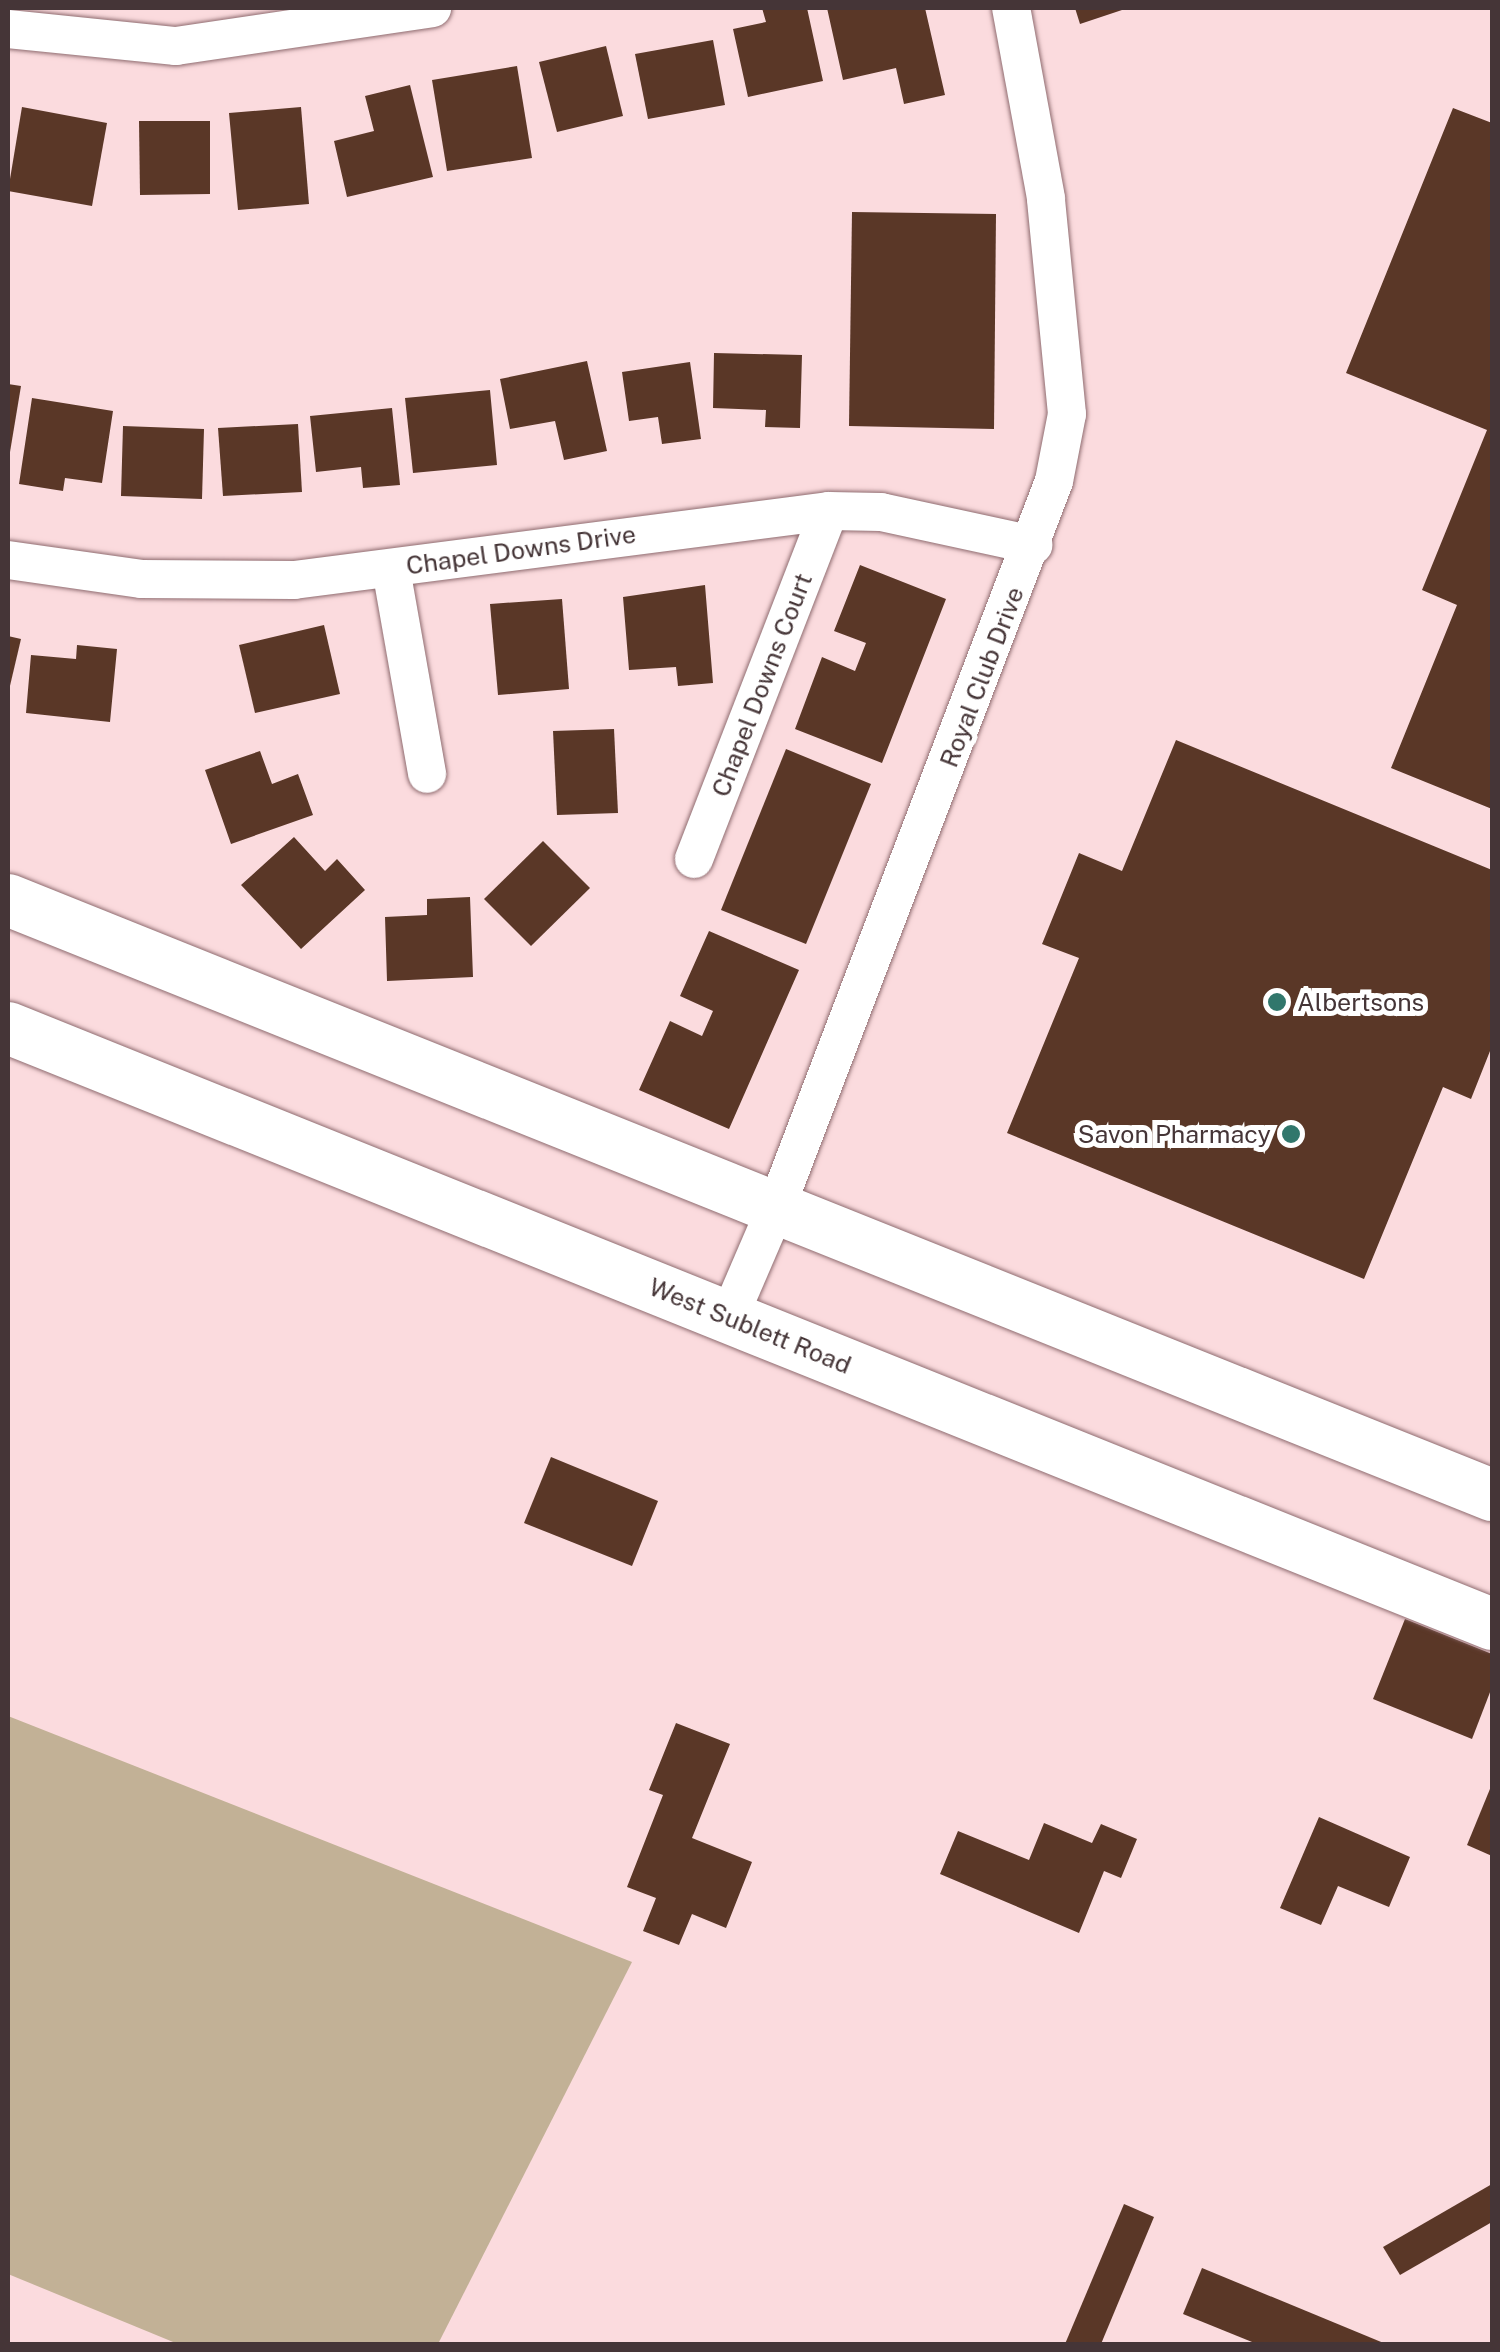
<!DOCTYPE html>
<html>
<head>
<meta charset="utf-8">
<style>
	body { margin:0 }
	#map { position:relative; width:1500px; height:2352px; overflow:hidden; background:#fbdbde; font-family:"Public Sans",sans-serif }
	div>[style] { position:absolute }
	.green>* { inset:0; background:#c2b196 }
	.building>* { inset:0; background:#5a3727 }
	.roads { filter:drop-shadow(0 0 2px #8f6c70) drop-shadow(0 0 2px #8f6c70) }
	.street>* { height:38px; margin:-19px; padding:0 19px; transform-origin:19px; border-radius:19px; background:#fff }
	.secondary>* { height:52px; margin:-26px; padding:0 26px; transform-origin:26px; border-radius:26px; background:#fff }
	.dots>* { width:28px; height:28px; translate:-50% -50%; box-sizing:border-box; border:5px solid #fff; border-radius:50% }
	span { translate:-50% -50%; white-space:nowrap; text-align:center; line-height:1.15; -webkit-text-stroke:10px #fff; paint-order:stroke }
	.street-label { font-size:25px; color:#453537 }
	.poi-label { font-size:25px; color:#453537 }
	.left { translate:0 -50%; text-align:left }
	.right { translate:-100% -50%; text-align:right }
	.frame { position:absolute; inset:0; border:10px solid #453537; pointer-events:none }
</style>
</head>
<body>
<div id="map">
	<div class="green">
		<i style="clip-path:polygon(8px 1716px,632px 1962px,438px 2344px,178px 2344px,8px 2274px)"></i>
	</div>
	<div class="building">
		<i style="clip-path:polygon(762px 8px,807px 8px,823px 81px,748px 97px,733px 29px,766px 22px)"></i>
		<i style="clip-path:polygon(827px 8px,925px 8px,945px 95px,904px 104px,896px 68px,843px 80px)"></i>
		<i style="clip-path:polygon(1075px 8px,1128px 8px,1080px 24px)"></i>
		<i style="clip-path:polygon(713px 40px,725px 105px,648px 119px,635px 54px)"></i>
		<i style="clip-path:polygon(606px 46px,623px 116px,557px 132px,539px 62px)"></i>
		<i style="clip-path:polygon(517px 66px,532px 158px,447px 171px,432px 80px)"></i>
		<i style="clip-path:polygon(410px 85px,433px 177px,347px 197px,334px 141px,374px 131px,365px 96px)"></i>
		<i style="clip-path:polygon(22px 107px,107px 123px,92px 206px,8px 191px)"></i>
		<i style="clip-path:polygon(301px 107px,309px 204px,238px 210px,229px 113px)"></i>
		<i style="clip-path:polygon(1453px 108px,1492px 123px,1492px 809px,1391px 768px,1457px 605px,1422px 590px,1487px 430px,1346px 373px)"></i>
		<i style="clip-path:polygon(139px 121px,210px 121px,210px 194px,140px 195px)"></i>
		<i style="clip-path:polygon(852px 212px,996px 214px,994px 429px,849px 426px)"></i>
		<i style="clip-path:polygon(714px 353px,802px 355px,800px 428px,765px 427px,766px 410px,713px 408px)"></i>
		<i style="clip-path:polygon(587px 361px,607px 451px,564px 460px,555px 421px,510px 429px,500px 379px)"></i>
		<i style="clip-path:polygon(690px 362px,701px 439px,662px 444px,658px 417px,629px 421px,622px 372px)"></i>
		<i style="clip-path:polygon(8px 384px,21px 386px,10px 452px,8px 452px)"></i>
		<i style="clip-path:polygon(490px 390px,497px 465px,413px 473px,405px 398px)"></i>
		<i style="clip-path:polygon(32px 398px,113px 411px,102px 483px,65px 478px,63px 491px,19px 484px)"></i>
		<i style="clip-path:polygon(392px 408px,400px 485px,363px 488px,361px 467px,316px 472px,310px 416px)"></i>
		<i style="clip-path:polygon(298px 424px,302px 492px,223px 496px,218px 428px)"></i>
		<i style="clip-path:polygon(123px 426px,204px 429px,202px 499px,121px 496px)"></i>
		<i style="clip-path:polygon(860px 565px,946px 599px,882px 763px,795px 729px,822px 657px,855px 671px,866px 643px,834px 631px)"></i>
		<i style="clip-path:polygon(705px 585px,713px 683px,678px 686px,676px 667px,629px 670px,623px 597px)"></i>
		<i style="clip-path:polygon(562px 599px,569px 689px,498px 695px,490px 604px)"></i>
		<i style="clip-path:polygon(324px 625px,340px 694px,255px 713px,239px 645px)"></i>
		<i style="clip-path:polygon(8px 636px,21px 639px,9px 690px,8px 690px)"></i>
		<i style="clip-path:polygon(77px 645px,117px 649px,110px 722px,26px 713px,31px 655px,76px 659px)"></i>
		<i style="clip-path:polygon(614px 729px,618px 813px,557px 815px,553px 731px)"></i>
		<i style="clip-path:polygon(1176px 740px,1492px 870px,1492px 1046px,1471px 1099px,1443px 1087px,1364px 1279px,1007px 1133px,1079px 958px,1042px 944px,1079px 853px,1122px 871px)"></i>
		<i style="clip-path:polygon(786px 749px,871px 784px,806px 944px,721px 910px)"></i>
		<i style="clip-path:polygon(260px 751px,272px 784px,298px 774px,313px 815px,231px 844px,205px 770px)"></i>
		<i style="clip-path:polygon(294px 837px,325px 871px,337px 859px,365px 890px,301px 949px,241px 885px)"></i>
		<i style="clip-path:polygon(543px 841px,590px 888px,531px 946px,484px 899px)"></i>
		<i style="clip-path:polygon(470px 897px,473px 977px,387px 981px,385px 917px,427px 915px,427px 899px)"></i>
		<i style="clip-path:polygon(709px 931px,799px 970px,729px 1129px,639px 1090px,670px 1021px,702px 1036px,713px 1011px,680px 996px)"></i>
		<i style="clip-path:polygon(551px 1457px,658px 1501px,632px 1566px,524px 1523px)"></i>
		<i style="clip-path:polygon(1405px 1619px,1492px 1654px,1492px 1687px,1472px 1739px,1373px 1699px)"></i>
		<i style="clip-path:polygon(676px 1723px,730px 1744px,692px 1838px,752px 1862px,726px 1928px,692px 1914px,679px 1945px,643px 1931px,656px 1898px,627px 1887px,663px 1795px,649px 1790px)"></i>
		<i style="clip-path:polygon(1492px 1784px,1492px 1856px,1467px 1845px)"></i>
		<i style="clip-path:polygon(1319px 1817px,1410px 1857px,1389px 1907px,1338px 1886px,1321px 1925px,1280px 1908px)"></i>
		<i style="clip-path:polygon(1044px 1823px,1092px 1843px,1101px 1824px,1137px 1839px,1121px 1878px,1104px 1871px,1079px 1933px,940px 1874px,958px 1831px,1029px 1860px)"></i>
		<i style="clip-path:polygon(1492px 2184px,1492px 2222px,1400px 2275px,1383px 2247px)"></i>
		<i style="clip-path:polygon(1124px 2204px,1154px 2217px,1101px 2344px,1065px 2344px)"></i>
		<i style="clip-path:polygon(1202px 2268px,1386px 2344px,1257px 2344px,1183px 2314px)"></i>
	</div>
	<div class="roads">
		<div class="street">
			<i style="left:8px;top:29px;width:169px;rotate:5.8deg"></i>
			<i style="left:176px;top:46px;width:259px;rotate:-8.4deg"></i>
			<i style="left:8px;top:560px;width:134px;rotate:8.1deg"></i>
			<i style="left:141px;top:579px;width:153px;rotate:0.4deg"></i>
			<i style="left:294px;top:580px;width:539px;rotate:-7.35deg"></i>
			<i style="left:829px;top:511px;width:52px;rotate:1.1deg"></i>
			<i style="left:881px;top:512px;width:156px;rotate:12.2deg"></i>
			<i style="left:391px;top:569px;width:208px;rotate:80deg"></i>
			<i style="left:694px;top:859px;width:373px;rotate:-68.8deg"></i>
			<i style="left:729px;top:1317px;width:119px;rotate:-66.7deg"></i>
			<i style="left:776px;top:1208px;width:778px;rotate:-69.07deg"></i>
			<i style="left:1054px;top:481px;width:68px;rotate:-79deg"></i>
			<i style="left:1067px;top:414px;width:217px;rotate:-95.6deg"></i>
			<i style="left:1046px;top:198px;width:193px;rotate:-100.4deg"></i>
		</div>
		<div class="secondary">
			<i style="left:8px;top:900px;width:1599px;rotate:21.85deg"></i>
			<i style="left:8px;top:1028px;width:1599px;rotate:21.88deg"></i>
		</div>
	</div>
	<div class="dots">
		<i style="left:1277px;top:1002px;background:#31776c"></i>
		<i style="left:1291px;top:1134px;background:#31776c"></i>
	</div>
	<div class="street-label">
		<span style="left:521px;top:550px;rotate:-8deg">Chapel Downs Drive</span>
		<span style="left:982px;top:677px;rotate:-69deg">Royal Club Drive</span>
		<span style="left:762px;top:685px;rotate:-69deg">Chapel Downs Court</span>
		<span style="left:750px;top:1326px;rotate:22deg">West Sublett Road</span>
	</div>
	<div class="poi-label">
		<span class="left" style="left:1297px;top:1002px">Albertsons</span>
		<span class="right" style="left:1271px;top:1134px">Savon Pharmacy</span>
	</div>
	<div class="frame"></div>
</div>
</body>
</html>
